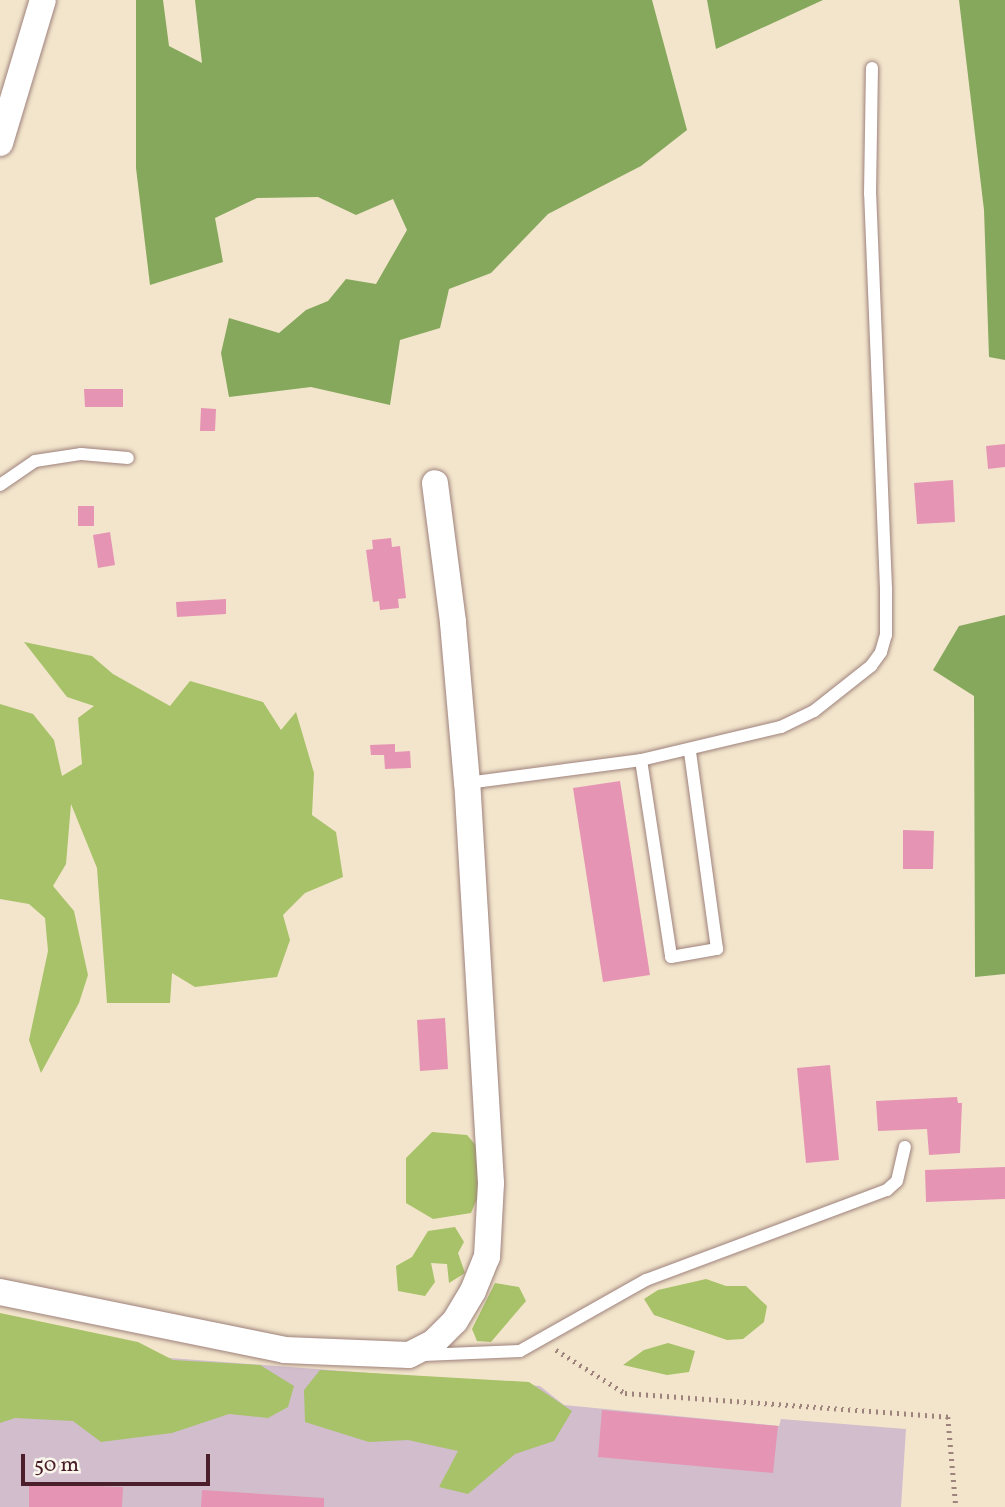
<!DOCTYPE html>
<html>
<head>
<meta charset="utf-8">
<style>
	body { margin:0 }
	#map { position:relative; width:1005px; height:1507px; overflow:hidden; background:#f3e5cc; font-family:Vollkorn,serif }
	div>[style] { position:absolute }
	.industrial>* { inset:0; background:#d1bdcc }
	.green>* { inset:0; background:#a7c268 }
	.forest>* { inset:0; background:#85a85c }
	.building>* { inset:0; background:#e595b3 }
	.path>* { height:4.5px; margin-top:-2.25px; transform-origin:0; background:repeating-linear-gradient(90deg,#9e827c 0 2px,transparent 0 7px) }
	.roads { filter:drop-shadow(0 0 2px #9e827c) drop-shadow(0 0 2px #9e827c) }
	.lane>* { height:12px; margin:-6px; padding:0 6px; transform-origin:6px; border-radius:6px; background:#fff }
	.street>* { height:26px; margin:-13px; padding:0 13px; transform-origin:13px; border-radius:13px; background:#fff }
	span { translate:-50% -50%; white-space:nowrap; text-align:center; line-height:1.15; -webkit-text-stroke:5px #fbf7ec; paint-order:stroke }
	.scale { position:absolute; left:21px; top:1454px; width:189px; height:32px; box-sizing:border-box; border:4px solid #4a1f2b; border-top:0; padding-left:9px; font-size:21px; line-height:24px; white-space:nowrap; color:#4a1f2b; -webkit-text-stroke:5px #fbf7ec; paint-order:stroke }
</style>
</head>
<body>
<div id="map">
	<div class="industrial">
		<i style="clip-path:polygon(0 1345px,540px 1386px,564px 1405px,779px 1426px,781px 1419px,906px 1429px,901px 1507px,0 1507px)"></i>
	</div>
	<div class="green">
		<i style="clip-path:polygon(24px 642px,92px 656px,113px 674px,170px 706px,190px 681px,263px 702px,281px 730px,296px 712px,314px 773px,312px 815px,336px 832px,343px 877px,305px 893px,283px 915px,290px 940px,277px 977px,195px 987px,172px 973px,170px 1003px,107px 1003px,97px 868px,71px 804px,66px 864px,53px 886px,74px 911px,88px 975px,79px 1003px,41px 1073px,29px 1040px,48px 951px,45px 918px,29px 904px,0 899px,0 704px,33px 714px,54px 740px,62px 776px,82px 764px,78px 718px,94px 706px,67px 697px)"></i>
		<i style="clip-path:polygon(432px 1132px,467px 1135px,479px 1149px,482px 1187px,471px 1213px,433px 1219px,406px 1203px,406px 1158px)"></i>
		<i style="clip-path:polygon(455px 1227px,464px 1242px,458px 1253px,465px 1273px,449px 1283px,447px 1264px,431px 1263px,435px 1282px,425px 1296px,398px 1291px,396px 1266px,412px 1257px,428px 1231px)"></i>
		<i style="clip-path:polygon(706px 1279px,726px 1286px,746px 1286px,767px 1306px,764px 1322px,743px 1339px,727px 1340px,654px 1315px,644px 1299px,658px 1290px)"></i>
		<i style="clip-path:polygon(495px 1283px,519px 1287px,526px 1301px,491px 1342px,477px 1341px,472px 1329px)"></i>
		<i style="clip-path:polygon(0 1313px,138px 1342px,173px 1360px,260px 1365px,294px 1386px,288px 1407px,268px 1418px,229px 1414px,172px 1433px,101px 1442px,73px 1421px,15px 1418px,0 1423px)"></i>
		<i style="clip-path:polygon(668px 1343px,695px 1351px,689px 1372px,667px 1375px,623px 1365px,644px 1350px)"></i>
		<i style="clip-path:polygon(320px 1370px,529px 1382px,572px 1411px,554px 1441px,515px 1454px,468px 1494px,439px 1487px,458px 1451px,408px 1440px,369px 1442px,305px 1422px,304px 1390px)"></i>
	</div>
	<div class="forest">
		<i style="clip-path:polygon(136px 0,163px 0,169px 46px,202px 63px,195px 0,652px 0,687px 130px,641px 166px,548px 214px,491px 273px,449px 289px,440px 328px,400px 340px,390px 405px,311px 387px,229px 397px,221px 353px,229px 318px,279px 333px,306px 310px,328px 301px,346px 279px,376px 284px,407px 230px,393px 199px,356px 215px,318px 197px,257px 198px,215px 218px,223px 262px,150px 285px,136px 168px)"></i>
		<i style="clip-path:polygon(707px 0,823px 0,716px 49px)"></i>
		<i style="clip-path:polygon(959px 0,1005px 0,1005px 360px,989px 357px,984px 210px)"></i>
		<i style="clip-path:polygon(1005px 615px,1005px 974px,975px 977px,974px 696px,933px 670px,959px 626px)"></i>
	</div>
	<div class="building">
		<i style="clip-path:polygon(84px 389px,123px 389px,123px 407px,85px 407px)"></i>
		<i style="clip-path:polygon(201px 408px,216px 409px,215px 431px,200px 431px)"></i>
		<i style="clip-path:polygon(1005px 444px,1005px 467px,988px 469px,986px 446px)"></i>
		<i style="clip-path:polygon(953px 480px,955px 522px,917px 524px,914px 483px)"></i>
		<i style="clip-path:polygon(78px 506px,94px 506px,94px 526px,78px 526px)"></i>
		<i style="clip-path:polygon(110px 532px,115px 565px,98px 568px,93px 535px)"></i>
		<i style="clip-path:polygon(391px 538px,392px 547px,400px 546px,406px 598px,398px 599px,399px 608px,380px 610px,379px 601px,373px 602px,366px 550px,373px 549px,372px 540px)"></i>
		<i style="clip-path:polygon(226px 599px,226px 614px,177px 617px,176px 602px)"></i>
		<i style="clip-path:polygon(395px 744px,395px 752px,410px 751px,411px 768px,385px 769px,384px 755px,371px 755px,370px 745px)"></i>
		<i style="clip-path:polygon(620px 781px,650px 975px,603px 982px,573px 788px)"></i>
		<i style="clip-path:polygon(903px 830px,934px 831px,933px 869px,903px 869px)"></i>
		<i style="clip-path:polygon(445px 1018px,448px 1069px,420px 1071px,417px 1020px)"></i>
		<i style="clip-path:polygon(830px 1065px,839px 1160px,806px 1163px,797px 1068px)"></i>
		<i style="clip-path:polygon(957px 1097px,958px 1103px,962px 1103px,960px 1153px,929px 1155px,927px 1129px,878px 1131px,876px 1101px)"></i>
		<i style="clip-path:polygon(1005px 1167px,1005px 1199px,926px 1202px,925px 1170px)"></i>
		<i style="clip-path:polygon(602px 1410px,778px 1426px,773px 1473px,598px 1457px)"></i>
		<i style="clip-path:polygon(29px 1484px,123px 1487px,122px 1507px,29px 1507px)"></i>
		<i style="clip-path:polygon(202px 1490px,324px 1498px,324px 1507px,201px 1507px)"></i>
	</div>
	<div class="path">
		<i style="left:556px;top:1350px;width:81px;rotate:31.9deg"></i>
		<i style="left:625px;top:1393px;width:324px;rotate:4.2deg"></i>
		<i style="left:948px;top:1417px;width:90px;rotate:84.9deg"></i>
	</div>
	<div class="roads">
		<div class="lane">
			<i style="left:0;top:485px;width:42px;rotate:-34.4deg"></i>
			<i style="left:35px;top:461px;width:47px;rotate:-8.7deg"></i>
			<i style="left:81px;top:454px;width:47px;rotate:4.9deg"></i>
			<i style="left:641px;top:760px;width:199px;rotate:81.3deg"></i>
			<i style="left:671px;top:957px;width:47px;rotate:-9.9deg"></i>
			<i style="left:717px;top:949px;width:200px;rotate:-97.8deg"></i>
			<i style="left:467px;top:783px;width:176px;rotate:-7.5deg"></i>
			<i style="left:641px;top:760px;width:144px;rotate:-13.3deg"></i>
			<i style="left:781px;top:727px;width:37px;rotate:-26deg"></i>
			<i style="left:814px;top:711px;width:73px;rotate:-38.3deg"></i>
			<i style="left:871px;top:666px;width:17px;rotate:-54deg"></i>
			<i style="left:881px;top:652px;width:18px;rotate:-74deg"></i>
			<i style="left:886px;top:635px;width:46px;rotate:-90deg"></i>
			<i style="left:886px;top:589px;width:395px;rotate:-92.3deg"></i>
			<i style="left:870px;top:194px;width:126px;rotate:-89.1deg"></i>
			<i style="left:423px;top:1355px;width:97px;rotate:-2.4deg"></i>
			<i style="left:520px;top:1351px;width:145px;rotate:-29.4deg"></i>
			<i style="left:646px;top:1280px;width:257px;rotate:-20.5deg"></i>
			<i style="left:887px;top:1190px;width:13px;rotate:-42deg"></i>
			<i style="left:897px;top:1181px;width:35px;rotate:-77deg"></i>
		</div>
		<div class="street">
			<i style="left:0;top:143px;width:149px;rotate:-73.3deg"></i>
			<i style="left:0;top:1292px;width:290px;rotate:11.5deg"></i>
			<i style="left:284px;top:1350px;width:125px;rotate:2.3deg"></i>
			<i style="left:409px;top:1355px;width:27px;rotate:-27deg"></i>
			<i style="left:433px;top:1343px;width:31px;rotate:-45deg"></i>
			<i style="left:455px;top:1321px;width:35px;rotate:-59deg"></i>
			<i style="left:473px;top:1291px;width:37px;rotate:-68deg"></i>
			<i style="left:487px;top:1257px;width:74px;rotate:-86.9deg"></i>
			<i style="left:491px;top:1183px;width:401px;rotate:-93.4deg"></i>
			<i style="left:467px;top:783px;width:162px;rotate:-95deg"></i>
			<i style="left:453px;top:622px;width:140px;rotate:-97.4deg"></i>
		</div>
	</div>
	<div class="scale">50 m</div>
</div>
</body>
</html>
